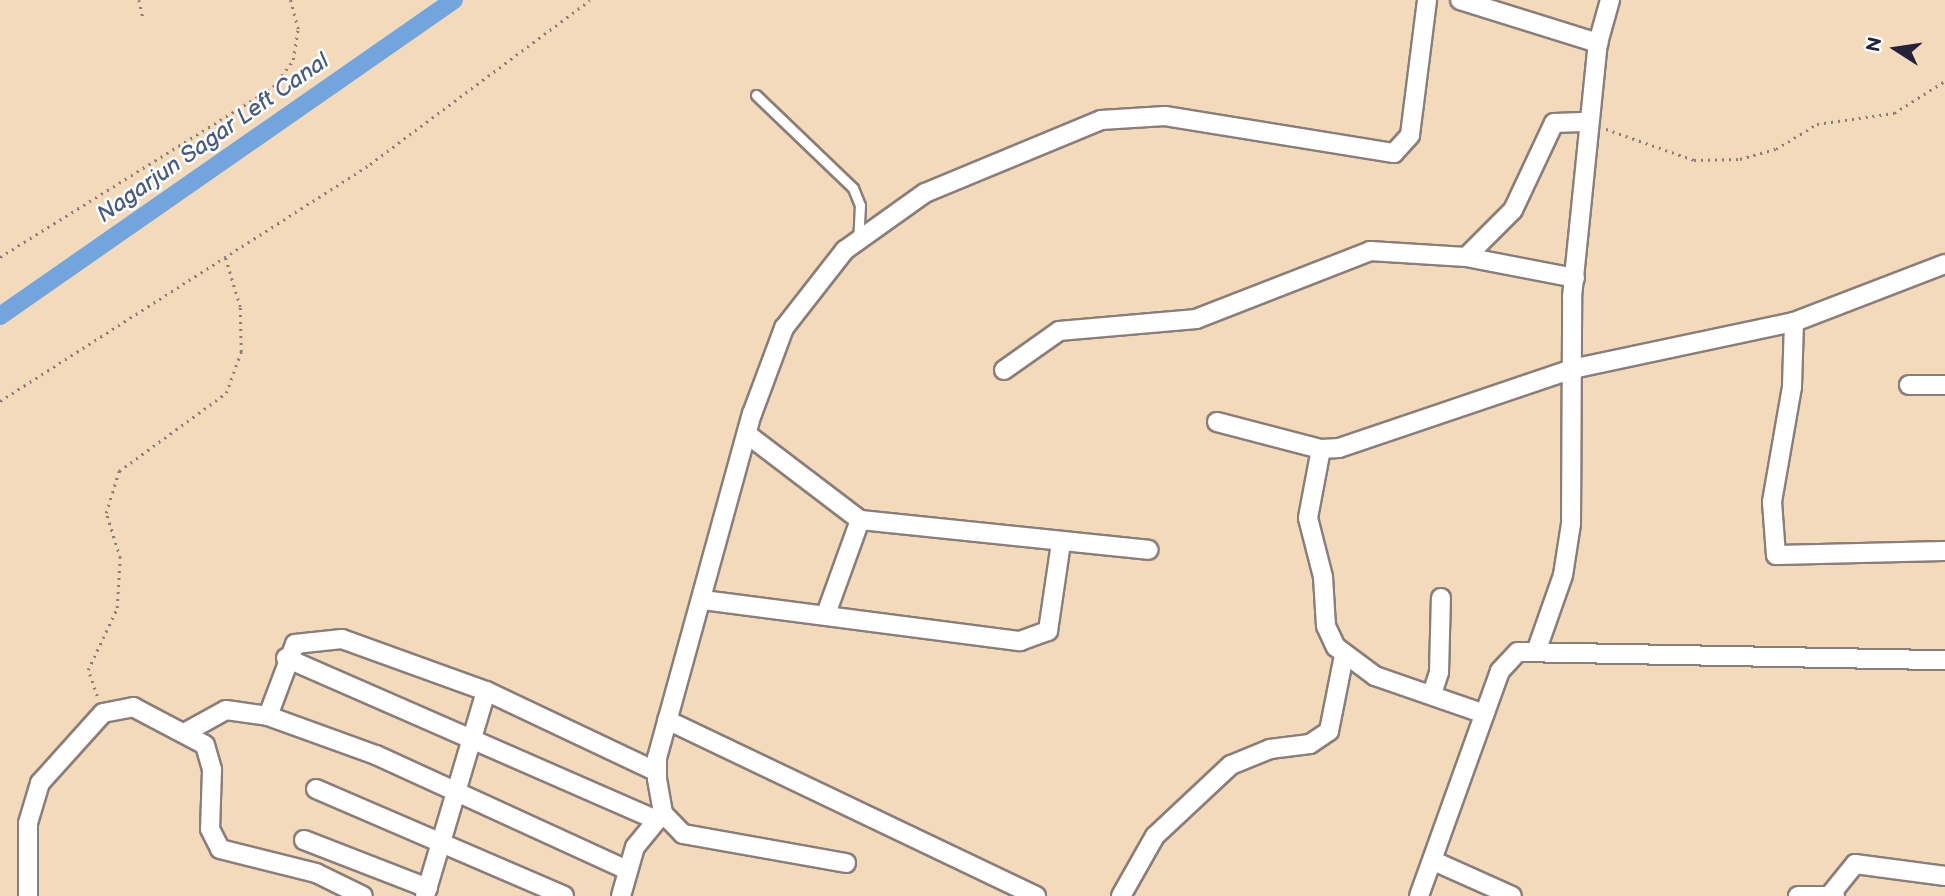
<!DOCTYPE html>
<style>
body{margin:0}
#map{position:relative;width:1945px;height:896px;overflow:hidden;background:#f2daba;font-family:"Balsamiq Sans",sans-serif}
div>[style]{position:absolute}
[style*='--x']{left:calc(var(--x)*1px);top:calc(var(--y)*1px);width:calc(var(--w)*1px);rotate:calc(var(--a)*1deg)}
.canal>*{height:18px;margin:-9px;padding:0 9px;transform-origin:9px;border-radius:9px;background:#72a4de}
.path>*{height:2.5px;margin-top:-1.25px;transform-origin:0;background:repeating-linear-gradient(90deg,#8a7e7a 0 2px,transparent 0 7px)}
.roads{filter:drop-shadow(2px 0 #8a7e7a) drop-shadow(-2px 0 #8a7e7a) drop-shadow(0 2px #8a7e7a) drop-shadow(0 -2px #8a7e7a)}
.lane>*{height:9px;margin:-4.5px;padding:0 4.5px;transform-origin:4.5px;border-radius:4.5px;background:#fff}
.street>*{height:18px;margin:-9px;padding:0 9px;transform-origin:9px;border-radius:9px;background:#fff}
span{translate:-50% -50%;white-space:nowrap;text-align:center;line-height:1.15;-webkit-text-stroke:5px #fff;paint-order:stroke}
.water-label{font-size:23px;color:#465c84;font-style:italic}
.north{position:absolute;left:1861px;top:14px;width:70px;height:70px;-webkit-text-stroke:5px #fff;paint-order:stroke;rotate:282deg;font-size:19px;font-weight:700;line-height:28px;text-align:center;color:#22223b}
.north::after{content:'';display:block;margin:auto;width:24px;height:32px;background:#22223b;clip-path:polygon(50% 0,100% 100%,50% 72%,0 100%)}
</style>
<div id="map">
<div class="canal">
<div style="--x:0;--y:316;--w:553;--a:-34.84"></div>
</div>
<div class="path">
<div style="--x:139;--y:0;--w:18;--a:77"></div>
<div style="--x:1606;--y:129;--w:93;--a:19.4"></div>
<div style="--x:1694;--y:160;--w:46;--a:-1.2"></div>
<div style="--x:1740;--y:159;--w:37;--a:-16"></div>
<div style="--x:1776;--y:149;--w:48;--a:-31.4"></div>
<div style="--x:1817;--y:124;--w:78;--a:-8.1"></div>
<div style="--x:1894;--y:113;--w:60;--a:-32.1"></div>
<div style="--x:0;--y:257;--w:322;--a:-31.9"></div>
<div style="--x:273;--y:87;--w:34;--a:-53"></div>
<div style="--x:293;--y:60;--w:31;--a:-81"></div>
<div style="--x:298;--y:29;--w:30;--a:-105"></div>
<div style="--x:0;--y:401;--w:439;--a:-32.6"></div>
<div style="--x:370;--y:164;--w:274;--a:-36.7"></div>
<div style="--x:97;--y:696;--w:28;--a:-109"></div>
<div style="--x:88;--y:670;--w:68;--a:-64.9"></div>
<div style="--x:117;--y:608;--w:50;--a:-86.6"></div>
<div style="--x:120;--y:558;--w:47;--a:-107.3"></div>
<div style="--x:106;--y:513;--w:44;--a:-72.8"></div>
<div style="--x:119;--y:471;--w:132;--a:-36.1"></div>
<div style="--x:226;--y:393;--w:44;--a:-69.9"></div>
<div style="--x:241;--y:352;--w:45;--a:-91.3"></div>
<div style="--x:240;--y:307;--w:52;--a:-106.7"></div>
</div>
<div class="roads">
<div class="lane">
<div style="--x:756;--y:95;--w:134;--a:43.8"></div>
<div style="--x:853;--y:188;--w:18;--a:68"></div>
<div style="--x:860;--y:205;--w:35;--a:93"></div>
</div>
<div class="street">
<div style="--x:1460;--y:0;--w:145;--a:17.3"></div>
<div style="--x:1466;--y:257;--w:66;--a:-45"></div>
<div style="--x:1513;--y:210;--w:96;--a:-64.8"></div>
<div style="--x:1554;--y:123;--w:35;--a:-2"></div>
<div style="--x:1794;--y:322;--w:65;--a:91.8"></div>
<div style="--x:1792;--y:387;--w:117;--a:99.9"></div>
<div style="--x:1772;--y:502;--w:53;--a:85.7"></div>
<div style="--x:1776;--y:555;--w:169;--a:-1.4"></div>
<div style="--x:1004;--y:370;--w:67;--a:-35.3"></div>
<div style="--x:1059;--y:331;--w:138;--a:-5"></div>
<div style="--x:1196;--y:319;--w:187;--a:-21.3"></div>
<div style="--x:1370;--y:251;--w:96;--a:3.6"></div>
<div style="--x:1466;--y:257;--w:111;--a:10.9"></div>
<div style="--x:1909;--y:385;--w:36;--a:0"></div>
<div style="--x:1217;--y:422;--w:107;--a:14.6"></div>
<div style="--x:1321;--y:449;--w:18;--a:-3"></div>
<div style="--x:1339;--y:448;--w:246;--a:-18.7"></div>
<div style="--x:1572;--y:369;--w:227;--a:-12"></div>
<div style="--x:1794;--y:322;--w:162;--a:-21"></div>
<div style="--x:747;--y:434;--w:142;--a:37.3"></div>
<div style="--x:860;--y:520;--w:290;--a:5.9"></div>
<div style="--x:1321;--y:449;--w:70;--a:100.7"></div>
<div style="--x:1308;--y:518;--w:61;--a:75.7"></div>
<div style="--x:1323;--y:577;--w:49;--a:86.5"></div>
<div style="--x:1326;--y:626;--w:23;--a:65"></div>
<div style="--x:1336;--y:647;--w:49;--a:36.6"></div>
<div style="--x:1375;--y:676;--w:116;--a:19.1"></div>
<div style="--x:703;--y:600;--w:320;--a:7.4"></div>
<div style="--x:1020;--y:641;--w:30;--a:-20"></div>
<div style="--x:1048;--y:631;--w:89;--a:-81.6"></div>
<div style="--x:826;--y:614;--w:100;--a:-70.1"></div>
<div style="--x:1537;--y:649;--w:78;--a:-70.6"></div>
<div style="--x:1563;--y:575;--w:52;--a:-81.1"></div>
<div style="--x:1571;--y:524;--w:227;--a:-89.7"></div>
<div style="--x:1572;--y:297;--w:255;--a:-84.2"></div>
<div style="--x:1598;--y:43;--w:45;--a:-74.4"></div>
<div style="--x:286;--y:658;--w:405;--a:23.6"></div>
<div style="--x:1432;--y:694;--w:23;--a:-72"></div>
<div style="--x:1439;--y:672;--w:74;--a:-88.5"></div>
<div style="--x:268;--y:716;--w:77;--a:-69.4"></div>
<div style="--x:295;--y:644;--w:47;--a:-6.1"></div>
<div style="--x:342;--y:639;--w:153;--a:19.9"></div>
<div style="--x:486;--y:691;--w:189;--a:25.3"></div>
<div style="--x:667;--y:720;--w:409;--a:25.5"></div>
<div style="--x:188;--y:731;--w:43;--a:-28.9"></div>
<div style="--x:226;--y:710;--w:42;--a:8.1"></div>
<div style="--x:268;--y:716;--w:115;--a:19.9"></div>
<div style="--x:376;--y:755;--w:274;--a:24.6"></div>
<div style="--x:316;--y:789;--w:270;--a:23.3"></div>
<div style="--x:304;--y:840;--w:133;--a:21.2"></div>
<div style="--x:1436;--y:862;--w:83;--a:24.1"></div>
<div style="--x:846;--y:863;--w:166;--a:-169.9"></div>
<div style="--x:683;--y:834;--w:29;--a:-134"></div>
<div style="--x:663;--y:813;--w:35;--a:-100"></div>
<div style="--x:657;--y:779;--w:21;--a:-90"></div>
<div style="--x:657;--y:758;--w:357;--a:-74.6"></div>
<div style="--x:752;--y:414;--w:92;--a:-69.6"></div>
<div style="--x:784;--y:328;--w:99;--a:-52"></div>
<div style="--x:845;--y:250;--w:98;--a:-35.5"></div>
<div style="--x:925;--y:193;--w:191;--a:-22.5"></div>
<div style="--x:1101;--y:120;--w:64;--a:-3.6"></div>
<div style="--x:1165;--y:116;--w:232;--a:9.2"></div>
<div style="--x:1394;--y:153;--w:24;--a:-48"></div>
<div style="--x:1410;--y:135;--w:136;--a:-82.8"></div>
<div style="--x:1830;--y:895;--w:40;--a:-51"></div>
<div style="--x:1855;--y:864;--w:91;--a:7.6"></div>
<div style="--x:28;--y:896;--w:73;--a:-90"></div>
<div style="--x:28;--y:823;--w:42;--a:-73.3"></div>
<div style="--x:40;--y:783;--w:94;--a:-48"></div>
<div style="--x:103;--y:713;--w:31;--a:-11"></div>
<div style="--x:133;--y:707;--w:81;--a:27.8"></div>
<div style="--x:205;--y:745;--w:26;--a:74"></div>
<div style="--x:212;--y:770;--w:59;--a:91.9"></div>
<div style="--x:210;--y:829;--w:22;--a:63"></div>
<div style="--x:220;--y:849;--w:99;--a:14"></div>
<div style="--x:316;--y:873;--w:52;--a:26.1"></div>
<div style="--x:425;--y:896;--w:214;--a:-73.4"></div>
<div style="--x:621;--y:896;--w:51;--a:-74.1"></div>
<div style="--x:635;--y:847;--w:44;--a:-50.5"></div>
<div style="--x:1121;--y:896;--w:69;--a:-60.5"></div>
<div style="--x:1155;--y:836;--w:104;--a:-43.1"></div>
<div style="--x:1231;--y:765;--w:42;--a:-22.3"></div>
<div style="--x:1270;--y:749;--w:40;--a:-7.1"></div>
<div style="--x:1310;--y:744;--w:23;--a:-34"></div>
<div style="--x:1329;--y:731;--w:77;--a:-78.8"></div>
<div style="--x:1419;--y:896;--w:239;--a:-70.2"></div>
<div style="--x:1500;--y:671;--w:26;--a:-47"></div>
<div style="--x:1518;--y:652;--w:427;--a:1.1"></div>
<div style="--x:1798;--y:896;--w:37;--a:0"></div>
</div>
</div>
<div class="water-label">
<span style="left:213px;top:138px;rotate:-35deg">Nagarjun Sagar Left Canal</span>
</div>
<div class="north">N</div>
</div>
